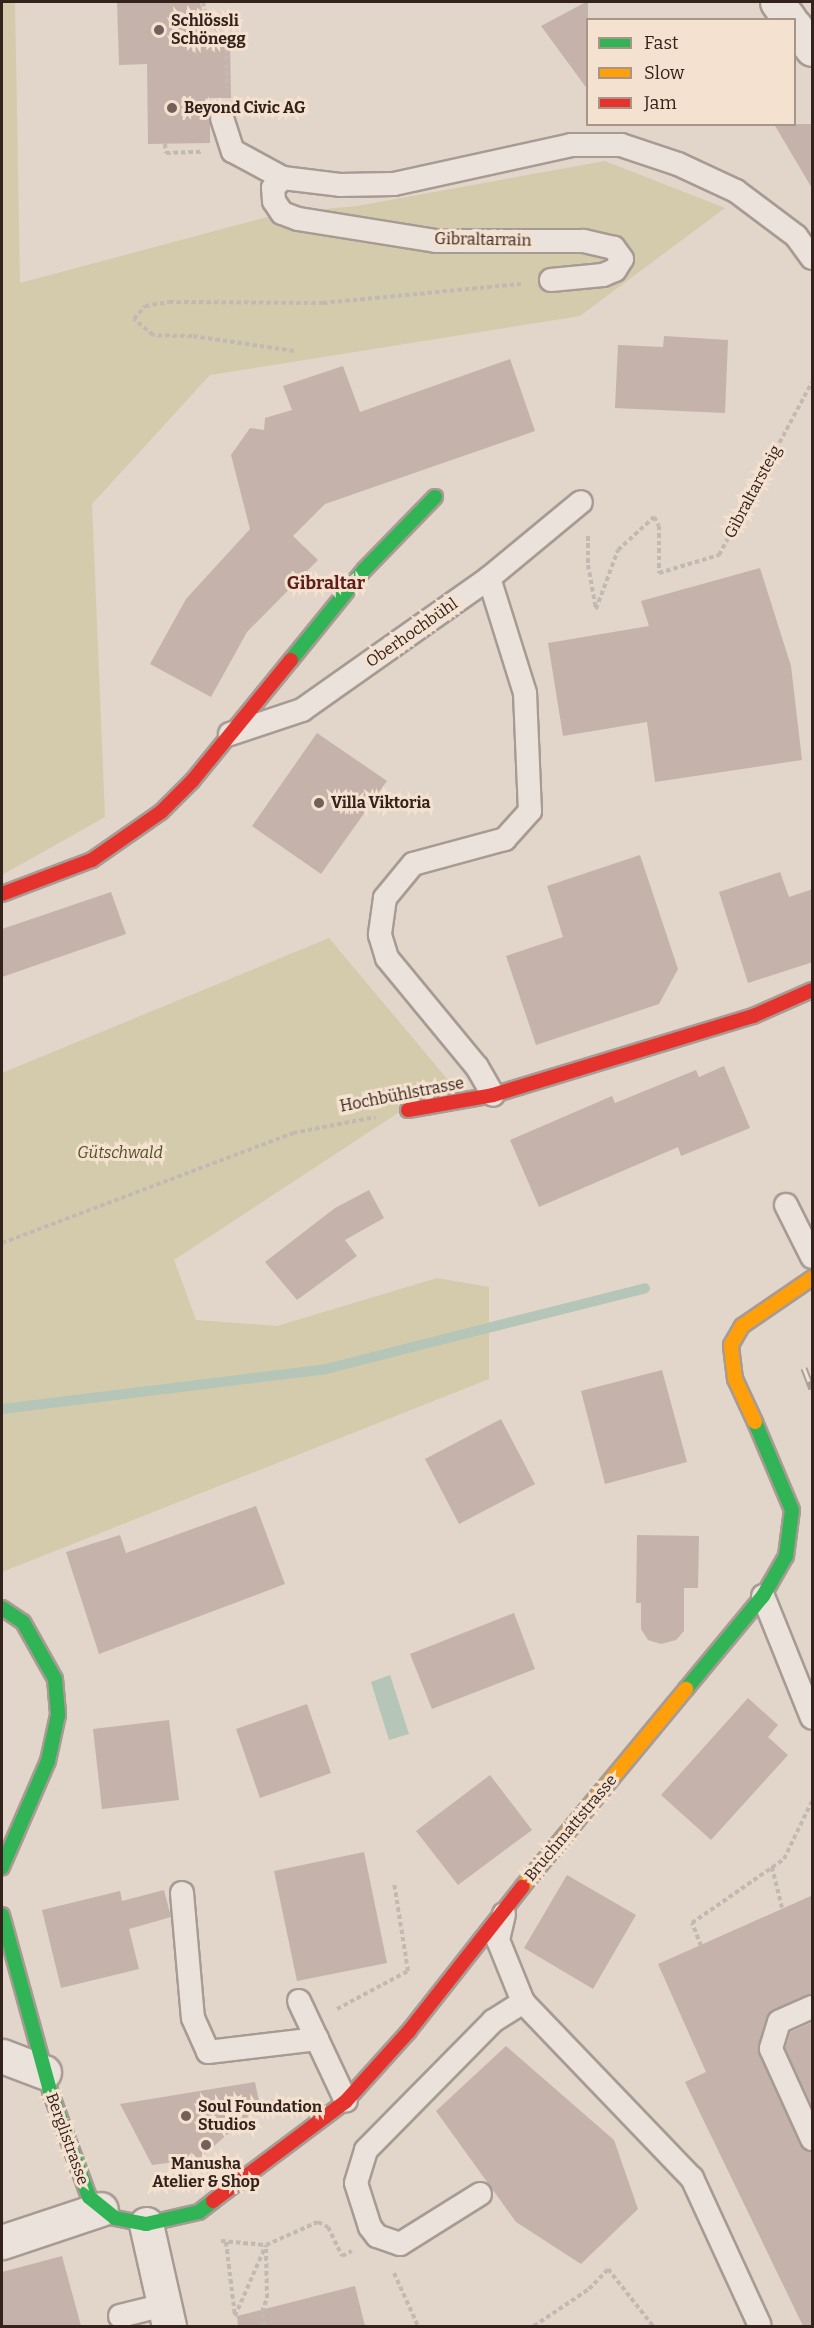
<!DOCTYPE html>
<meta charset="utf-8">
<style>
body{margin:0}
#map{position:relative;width:814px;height:2328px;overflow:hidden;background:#e2d5ca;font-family:Bitter,serif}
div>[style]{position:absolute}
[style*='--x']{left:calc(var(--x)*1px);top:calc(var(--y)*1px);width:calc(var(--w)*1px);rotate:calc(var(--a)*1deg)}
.green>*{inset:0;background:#d4cbac}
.water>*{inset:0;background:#b5c5b8}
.stream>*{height:10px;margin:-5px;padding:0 5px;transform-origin:5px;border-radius:5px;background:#b5c5b8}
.building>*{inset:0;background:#c5b3ab}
.path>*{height:4px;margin-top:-2px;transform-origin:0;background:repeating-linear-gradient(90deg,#c2b9b2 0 4.5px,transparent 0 7.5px)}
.roads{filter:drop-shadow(2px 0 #a79b93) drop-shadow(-2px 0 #a79b93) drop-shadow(0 2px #a79b93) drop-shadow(0 -2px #a79b93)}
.lane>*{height:22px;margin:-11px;padding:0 11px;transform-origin:11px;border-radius:11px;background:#eae2db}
.street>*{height:33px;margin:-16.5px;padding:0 16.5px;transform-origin:16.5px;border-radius:16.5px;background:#eae2db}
.fast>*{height:14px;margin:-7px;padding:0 7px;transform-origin:7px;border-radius:7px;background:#30b455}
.slow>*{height:14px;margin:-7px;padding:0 7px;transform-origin:7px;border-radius:7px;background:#ff9f0a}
.jam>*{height:14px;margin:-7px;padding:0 7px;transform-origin:7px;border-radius:7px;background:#e5322d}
.rail>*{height:7px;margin-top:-3.5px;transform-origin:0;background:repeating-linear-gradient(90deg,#f4e1cf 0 14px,#a9a19b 0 28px);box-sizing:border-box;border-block:2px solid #a9a19b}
.dots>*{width:16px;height:16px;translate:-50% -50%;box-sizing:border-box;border:3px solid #f4e1cf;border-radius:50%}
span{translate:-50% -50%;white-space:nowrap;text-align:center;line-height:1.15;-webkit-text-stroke:6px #f4e1cf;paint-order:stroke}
.poi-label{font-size:16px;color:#34221c;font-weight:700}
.left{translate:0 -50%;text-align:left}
.street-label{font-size:16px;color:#34221c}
.park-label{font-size:16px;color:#4f5024;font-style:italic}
.neighbourhood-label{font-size:18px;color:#5f1d1e;font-weight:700}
.frame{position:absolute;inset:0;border:3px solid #34221c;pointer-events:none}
.legend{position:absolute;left:586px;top:18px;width:210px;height:108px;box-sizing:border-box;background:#f4e1cf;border:2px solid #a79587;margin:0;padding:8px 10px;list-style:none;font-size:18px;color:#34221c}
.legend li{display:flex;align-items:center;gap:12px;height:30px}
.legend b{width:30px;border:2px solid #a79587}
</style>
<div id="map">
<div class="green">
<div style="clip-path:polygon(2px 2px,15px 2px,20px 283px,282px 213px,357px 206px,605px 161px,725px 208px,580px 316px,210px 375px,92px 504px,105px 817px,2px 875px)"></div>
<div style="clip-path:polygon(329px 938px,448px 1080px,174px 1260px,196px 1320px,277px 1326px,437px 1278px,489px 1287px,489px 1379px,2px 1572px,2px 1073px)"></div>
</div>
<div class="water">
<div style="clip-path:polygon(390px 1675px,409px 1734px,389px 1740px,371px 1682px)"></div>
</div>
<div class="stream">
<div style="--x:2;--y:1409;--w:326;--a:-7"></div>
<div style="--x:326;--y:1369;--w:329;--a:-14.2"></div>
</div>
<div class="building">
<div style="clip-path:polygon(117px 2px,200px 2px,210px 43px,230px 42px,231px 98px,210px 98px,210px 143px,148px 144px,147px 64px,119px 65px)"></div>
<div style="clip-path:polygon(586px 2px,588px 2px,588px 90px,541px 26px)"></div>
<div style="clip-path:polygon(774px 124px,813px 124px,813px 190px)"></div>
<div style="clip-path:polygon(664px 336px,728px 340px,725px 413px,615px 408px,618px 345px,663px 347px)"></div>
<div style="clip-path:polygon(510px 359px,535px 431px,325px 504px,293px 536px,318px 560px,247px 632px,211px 697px,150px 664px,186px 599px,250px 529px,231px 455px,250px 428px,264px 430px,265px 418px,292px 410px,283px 386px,343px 366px,360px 412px)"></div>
<div style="clip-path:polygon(760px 568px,791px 666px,802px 760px,655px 782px,647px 722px,563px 736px,548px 643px,649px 626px,641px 601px)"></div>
<div style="clip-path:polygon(317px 733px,387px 781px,321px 874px,252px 826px)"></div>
<div style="clip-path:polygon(640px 855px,678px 969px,659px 1004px,536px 1045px,506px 956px,563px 937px,547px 886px)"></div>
<div style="clip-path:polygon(780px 872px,789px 897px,813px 889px,813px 962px,748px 983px,719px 892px)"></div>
<div style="clip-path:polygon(111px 892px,126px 934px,2px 977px,2px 929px)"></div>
<div style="clip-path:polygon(724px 1066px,750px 1128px,681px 1156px,678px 1147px,539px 1207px,510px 1140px,612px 1096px,615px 1103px,696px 1070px,699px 1077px)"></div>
<div style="clip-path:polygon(369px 1190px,384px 1218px,345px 1240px,357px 1256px,297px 1300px,265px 1262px,335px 1208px)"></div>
<div style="clip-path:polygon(662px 1370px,687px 1462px,605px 1484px,581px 1391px)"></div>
<div style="clip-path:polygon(501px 1419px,535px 1484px,459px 1524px,425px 1459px)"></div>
<div style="clip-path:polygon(256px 1506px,285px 1584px,99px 1654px,66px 1552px,120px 1535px,126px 1553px)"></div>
<div style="clip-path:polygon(637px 1535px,699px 1536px,698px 1588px,684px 1588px,684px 1631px,676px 1640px,661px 1644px,648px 1640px,641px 1629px,641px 1603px,636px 1603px)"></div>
<div style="clip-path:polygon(514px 1613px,535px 1669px,432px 1709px,410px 1654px)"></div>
<div style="clip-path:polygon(748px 1698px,778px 1725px,768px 1737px,788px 1755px,711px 1840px,661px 1795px)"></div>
<div style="clip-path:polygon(307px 1704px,331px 1773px,260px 1798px,236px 1729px)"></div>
<div style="clip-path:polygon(169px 1720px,179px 1800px,102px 1809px,93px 1729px)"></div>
<div style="clip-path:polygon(490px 1775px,532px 1830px,458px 1885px,416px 1831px)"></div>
<div style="clip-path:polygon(364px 1852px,387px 1963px,297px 1981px,274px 1871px)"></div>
<div style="clip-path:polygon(567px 1875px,636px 1915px,593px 1989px,524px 1948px)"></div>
<div style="clip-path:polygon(164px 1890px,171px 1917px,129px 1929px,139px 1969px,61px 1988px,42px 1910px,120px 1891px,122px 1901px)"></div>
<div style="clip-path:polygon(813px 1895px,813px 1994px,769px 2013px,758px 2046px,800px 2145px,813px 2152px,813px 2326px,803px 2326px,685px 2082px,706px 2072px,658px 1964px)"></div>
<div style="clip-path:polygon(813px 2022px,813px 2108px,785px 2048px,790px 2032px)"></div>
<div style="clip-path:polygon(506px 2046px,614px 2140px,638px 2209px,581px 2264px,516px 2222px,436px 2111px)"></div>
<div style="clip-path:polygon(255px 2082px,260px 2106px,199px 2159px,152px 2165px,120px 2104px)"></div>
<div style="clip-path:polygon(62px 2256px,81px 2326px,2px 2326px,2px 2272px)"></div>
<div style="clip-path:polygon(355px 2286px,365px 2326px,238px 2326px,237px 2316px)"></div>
</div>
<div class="path">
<div style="--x:203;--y:2;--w:14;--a:78"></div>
<div style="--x:206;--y:16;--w:32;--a:51"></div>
<div style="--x:226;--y:41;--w:47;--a:88.8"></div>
<div style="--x:165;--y:144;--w:9;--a:84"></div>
<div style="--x:166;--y:153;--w:35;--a:-2"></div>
<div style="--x:294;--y:351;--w:103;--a:-171.6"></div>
<div style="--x:192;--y:336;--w:39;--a:-179"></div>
<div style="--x:153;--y:335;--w:25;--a:-140"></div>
<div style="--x:134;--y:319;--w:17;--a:-50"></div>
<div style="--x:145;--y:306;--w:24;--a:-9"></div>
<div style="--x:169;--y:302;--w:154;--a:0.4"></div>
<div style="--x:323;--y:303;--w:199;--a:-5.5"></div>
<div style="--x:588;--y:536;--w:29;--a:90"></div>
<div style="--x:588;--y:565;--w:45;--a:79.7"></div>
<div style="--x:596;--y:609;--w:63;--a:-69.6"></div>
<div style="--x:618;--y:550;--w:49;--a:-42.5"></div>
<div style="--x:654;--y:517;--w:10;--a:61"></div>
<div style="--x:659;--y:526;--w:47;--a:90"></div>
<div style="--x:659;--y:573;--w:63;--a:-16.7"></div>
<div style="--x:719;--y:555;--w:196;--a:-61.7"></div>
<div style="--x:2;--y:1243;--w:311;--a:-20.7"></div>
<div style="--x:293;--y:1133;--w:84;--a:-11"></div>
<div style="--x:772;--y:1867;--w:42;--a:76.3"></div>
<div style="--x:701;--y:1946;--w:25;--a:-111"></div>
<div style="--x:692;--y:1923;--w:112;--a:-34.8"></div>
<div style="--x:784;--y:1859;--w:64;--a:-64.2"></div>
<div style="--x:337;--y:2009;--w:81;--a:-28.2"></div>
<div style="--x:408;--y:1971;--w:89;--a:-99"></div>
<div style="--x:221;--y:2241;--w:45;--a:5.1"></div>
<div style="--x:266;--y:2245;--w:57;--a:-23.9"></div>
<div style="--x:318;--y:2222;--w:11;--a:27"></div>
<div style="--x:328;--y:2227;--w:32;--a:64"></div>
<div style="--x:342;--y:2256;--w:11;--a:-27"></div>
<div style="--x:226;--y:2242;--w:75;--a:83.1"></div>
<div style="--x:235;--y:2316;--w:77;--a:-66.4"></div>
<div style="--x:394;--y:2273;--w:58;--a:65.6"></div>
<div style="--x:264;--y:2326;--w:14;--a:-98"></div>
<div style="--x:262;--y:2312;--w:15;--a:-70"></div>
<div style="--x:267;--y:2298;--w:49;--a:-91.2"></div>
<div style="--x:534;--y:2326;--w:66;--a:-33.9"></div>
<div style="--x:589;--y:2289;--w:28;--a:-46"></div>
<div style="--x:608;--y:2269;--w:73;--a:51.7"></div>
</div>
<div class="roads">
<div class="lane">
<div style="--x:222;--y:118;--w:35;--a:72"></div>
<div style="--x:233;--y:151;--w:57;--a:28.4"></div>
<div style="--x:551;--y:280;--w:52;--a:-5.5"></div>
<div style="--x:603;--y:275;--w:13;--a:-23"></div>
<div style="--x:615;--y:270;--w:13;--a:-58"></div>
<div style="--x:622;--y:259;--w:14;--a:-126"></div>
<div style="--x:614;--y:248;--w:32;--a:-167"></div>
<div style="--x:583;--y:241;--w:147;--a:180"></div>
<div style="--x:436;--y:241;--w:140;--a:-170.9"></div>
<div style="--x:298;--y:219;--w:17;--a:-159"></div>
<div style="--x:282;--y:213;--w:14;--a:-124"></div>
<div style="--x:274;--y:201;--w:13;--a:-94"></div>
<div style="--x:273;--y:188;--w:14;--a:-45"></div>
<div style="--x:283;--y:178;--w:57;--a:7"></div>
<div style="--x:340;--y:185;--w:54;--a:-1.1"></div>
<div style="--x:394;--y:184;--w:181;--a:-12.4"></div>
<div style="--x:571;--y:145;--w:50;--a:0"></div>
<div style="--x:621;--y:145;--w:60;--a:18.4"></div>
<div style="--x:678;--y:164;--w:64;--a:25"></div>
<div style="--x:736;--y:191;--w:75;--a:36.9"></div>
<div style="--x:796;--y:236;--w:27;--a:54"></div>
<div style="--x:489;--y:578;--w:121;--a:72.6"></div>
<div style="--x:525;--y:693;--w:118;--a:87.6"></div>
<div style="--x:530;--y:811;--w:38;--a:132"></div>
<div style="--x:505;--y:839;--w:95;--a:164.8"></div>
<div style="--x:413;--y:864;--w:44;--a:129.5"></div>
<div style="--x:385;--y:898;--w:37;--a:98"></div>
<div style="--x:380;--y:935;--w:24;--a:73"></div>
<div style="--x:387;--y:958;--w:141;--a:50.5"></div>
<div style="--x:477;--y:1067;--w:32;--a:60"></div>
<div style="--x:230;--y:734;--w:76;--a:-18.4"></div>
<div style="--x:302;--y:710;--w:229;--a:-35.2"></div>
<div style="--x:489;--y:578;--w:119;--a:-39.6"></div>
<div style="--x:786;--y:1205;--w:58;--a:63.4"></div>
<div style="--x:763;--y:1596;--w:131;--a:68.1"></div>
<div style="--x:182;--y:1893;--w:125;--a:85"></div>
<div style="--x:193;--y:2018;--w:37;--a:66"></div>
<div style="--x:208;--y:2052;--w:110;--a:-6.8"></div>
<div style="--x:504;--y:1914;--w:27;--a:103"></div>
<div style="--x:498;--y:1940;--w:67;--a:68"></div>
<div style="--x:523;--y:2002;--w:244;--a:46.2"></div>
<div style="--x:692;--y:2178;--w:161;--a:65.3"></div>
<div style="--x:299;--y:2001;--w:110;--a:64.8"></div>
<div style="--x:812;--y:2007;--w:36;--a:156"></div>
<div style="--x:779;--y:2022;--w:28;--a:107"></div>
<div style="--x:771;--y:2049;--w:99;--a:65.5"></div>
<div style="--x:480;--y:2194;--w:94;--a:148"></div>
<div style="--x:400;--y:2244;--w:24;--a:-161"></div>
<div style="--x:377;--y:2236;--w:11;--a:-128"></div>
<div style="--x:370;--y:2227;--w:46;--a:-107.7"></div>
<div style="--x:356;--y:2183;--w:34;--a:-73"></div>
<div style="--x:366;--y:2150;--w:181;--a:-45.4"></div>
<div style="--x:493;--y:2021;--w:36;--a:-32"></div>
<div style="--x:120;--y:2316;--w:45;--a:-14"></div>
</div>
<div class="street">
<div style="--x:777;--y:2;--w:22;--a:54"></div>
<div style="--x:794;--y:25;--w:30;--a:53"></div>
<div style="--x:2;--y:2056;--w:45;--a:20.9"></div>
<div style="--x:146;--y:2224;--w:105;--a:77.3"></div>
<div style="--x:2;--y:2242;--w:104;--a:-18.4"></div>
</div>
<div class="fast">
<div style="--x:291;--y:660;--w:116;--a:-51"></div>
<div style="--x:364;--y:570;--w:102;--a:-45.8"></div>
<div style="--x:2;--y:1608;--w:25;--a:34"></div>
<div style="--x:23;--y:1622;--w:65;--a:60.7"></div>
<div style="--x:55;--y:1679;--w:36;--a:85"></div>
<div style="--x:58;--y:1715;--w:47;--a:102.3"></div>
<div style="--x:48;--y:1761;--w:116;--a:113.5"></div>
<div style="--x:686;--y:1689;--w:121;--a:-50.4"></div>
<div style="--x:763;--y:1596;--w:46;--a:-60.1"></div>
<div style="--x:786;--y:1556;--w:46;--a:-82.6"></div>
<div style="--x:792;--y:1510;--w:95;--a:-112.8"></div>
<div style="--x:2;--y:1915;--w:182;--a:74.7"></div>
<div style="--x:50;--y:2091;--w:113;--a:69.8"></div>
<div style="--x:89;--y:2197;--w:33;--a:39"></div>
<div style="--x:115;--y:2218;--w:32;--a:11"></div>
<div style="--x:146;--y:2224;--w:54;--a:-12.8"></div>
<div style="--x:199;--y:2212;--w:18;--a:-38"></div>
</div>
<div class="slow">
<div style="--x:755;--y:1422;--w:47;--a:-114.9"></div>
<div style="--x:735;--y:1379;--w:34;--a:-97"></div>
<div style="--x:731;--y:1345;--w:22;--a:-60"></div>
<div style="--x:742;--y:1326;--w:85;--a:-34.4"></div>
<div style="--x:523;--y:1886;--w:256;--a:-50.4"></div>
</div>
<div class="jam">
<div style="--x:2;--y:894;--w:96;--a:-20.7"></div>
<div style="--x:92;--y:860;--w:84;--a:-34.8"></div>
<div style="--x:161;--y:812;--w:45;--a:-45"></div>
<div style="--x:193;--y:780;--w:155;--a:-50.8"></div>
<div style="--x:408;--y:1110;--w:86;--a:-10"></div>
<div style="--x:493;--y:1095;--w:272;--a:-16.9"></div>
<div style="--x:753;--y:1016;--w:64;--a:-23.8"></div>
<div style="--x:213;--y:2201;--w:166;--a:-36.9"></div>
<div style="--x:346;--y:2101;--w:94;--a:-48"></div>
<div style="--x:409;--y:2031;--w:184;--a:-51.8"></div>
</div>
</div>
<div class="rail">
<div style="--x:804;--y:1368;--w:22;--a:69"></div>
</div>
<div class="dots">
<div style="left:159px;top:30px;background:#716159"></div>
<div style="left:172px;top:108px;background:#716159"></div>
<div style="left:319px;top:803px;background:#716159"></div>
<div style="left:186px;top:2116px;background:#716159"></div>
<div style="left:206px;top:2145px;background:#716159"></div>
</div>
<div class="poi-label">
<span class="left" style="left:171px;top:30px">Schlössli<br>Schönegg</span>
<span class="left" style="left:184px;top:108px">Beyond Civic AG</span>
<span class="left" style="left:331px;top:803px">Villa Viktoria</span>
<span class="left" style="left:198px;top:2116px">Soul Foundation<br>Studios</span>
<span style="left:206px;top:2173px">Manusha<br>Atelier &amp; Shop</span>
</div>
<div class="street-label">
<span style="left:483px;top:240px;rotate:1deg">Gibraltarrain</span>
<span style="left:753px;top:492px;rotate:-62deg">Gibraltarsteig</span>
<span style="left:412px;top:633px;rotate:-35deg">Oberhochbühl</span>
<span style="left:402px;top:1095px;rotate:-11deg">Hochbühlstrasse</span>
<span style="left:571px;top:1828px;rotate:-50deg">Bruchmattstrasse</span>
<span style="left:67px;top:2139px;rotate:70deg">Berglistrasse</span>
</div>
<div class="park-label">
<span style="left:120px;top:1153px">Gütschwald</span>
</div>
<div class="neighbourhood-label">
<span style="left:326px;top:583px">Gibraltar</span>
</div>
<div class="frame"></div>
<ul class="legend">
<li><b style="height:8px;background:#30b455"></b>Fast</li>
<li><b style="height:8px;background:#ff9f0a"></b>Slow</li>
<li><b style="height:8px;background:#e5322d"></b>Jam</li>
</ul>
</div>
